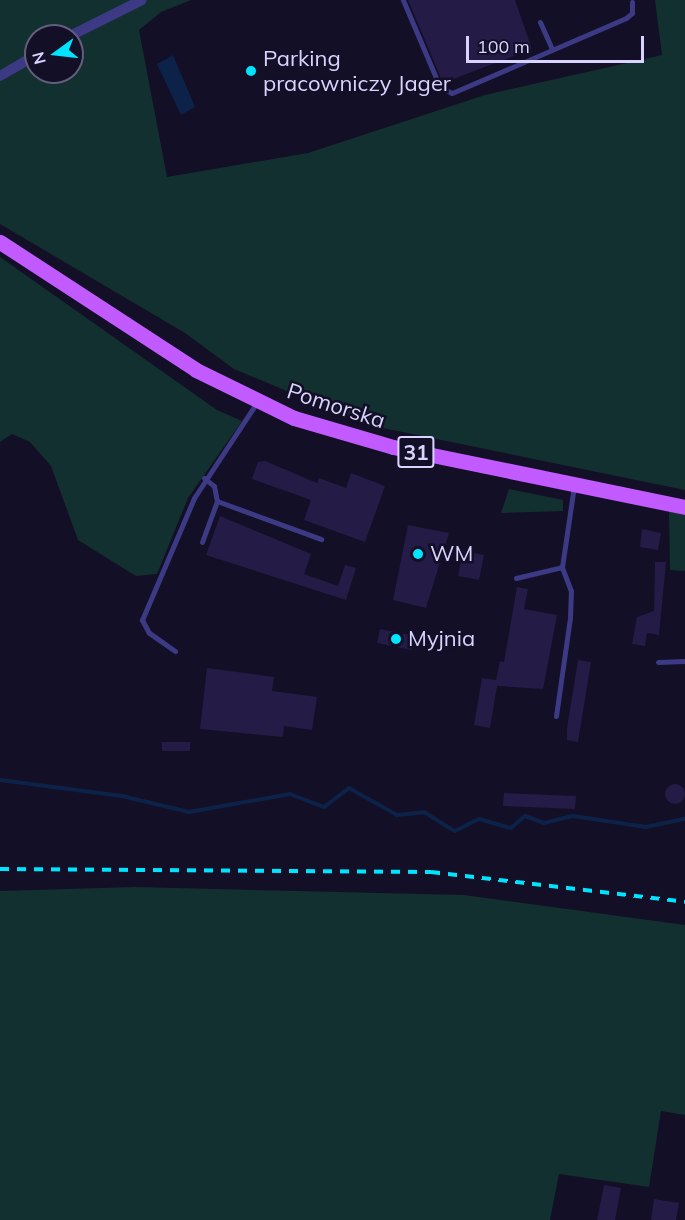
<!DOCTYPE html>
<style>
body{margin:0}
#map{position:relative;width:685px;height:1220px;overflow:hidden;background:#130f26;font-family:Mulish,sans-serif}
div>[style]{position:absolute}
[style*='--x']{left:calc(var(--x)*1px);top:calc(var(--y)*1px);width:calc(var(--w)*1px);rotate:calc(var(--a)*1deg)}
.green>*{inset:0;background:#12302f}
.water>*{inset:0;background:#0c2248}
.stream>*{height:4px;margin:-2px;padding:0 2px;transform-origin:2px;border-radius:2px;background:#0c2248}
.building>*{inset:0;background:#241b47}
.round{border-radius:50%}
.lane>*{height:5px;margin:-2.5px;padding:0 2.5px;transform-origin:2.5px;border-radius:2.5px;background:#3d3a85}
.street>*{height:10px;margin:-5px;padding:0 5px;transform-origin:5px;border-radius:5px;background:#3d3a85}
.primary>*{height:15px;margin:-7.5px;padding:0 7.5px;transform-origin:7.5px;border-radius:7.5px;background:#c25bff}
.rail>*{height:4px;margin-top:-2px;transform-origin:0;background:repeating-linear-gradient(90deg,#00e5ff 0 9px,transparent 0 17px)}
.dots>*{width:16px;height:16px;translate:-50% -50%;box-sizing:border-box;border:3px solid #130f26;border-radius:50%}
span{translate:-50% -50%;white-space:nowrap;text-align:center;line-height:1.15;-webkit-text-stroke:5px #130f26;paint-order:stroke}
.shield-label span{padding:2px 4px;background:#130f26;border:2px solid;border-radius:4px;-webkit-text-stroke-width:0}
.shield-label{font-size:21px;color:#d9d4ff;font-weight:700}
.poi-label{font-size:22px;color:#d9d4ff}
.left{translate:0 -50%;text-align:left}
.street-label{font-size:22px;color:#d9d4ff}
.north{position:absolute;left:24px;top:24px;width:60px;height:60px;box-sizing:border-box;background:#130f26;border:2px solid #625e7d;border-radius:50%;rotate:255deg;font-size:16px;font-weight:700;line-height:24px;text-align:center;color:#d9d4ff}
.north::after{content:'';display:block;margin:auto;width:21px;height:27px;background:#00e5ff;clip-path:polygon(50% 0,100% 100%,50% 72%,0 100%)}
.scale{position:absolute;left:466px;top:36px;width:178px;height:27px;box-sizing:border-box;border:3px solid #d9d4ff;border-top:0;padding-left:8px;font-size:18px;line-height:21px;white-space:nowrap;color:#d9d4ff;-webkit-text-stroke:4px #130f26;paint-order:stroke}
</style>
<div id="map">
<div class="green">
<div style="clip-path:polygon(evenodd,0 0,191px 0,161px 12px,139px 30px,167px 177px,308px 153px,485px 95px,662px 55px,655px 0,685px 0,685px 490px,368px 425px,234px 369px,185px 333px,0 224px,0 0,36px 36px,72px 36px,72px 72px,36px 72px,36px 36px)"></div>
<div style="clip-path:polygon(0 257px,217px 410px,242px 421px,188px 498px,157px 574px,136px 576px,78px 540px,51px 466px,30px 442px,12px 434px,0 442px)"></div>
<div style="clip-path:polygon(509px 489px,563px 500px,563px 511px,501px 513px)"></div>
<div style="clip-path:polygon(669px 511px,685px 515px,685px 571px,670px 570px)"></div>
<div style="clip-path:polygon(135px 887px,464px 895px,685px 925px,685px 1115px,661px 1111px,649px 1187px,559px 1174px,550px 1220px,0 1220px,0 891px)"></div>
</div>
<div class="water">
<div style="clip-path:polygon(173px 55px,195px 107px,181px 115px,157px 64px)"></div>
</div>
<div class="stream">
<div style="--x:0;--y:780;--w:123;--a:7.5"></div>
<div style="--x:122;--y:796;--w:69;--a:13.4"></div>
<div style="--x:189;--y:812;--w:103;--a:-10.1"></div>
<div style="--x:290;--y:794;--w:36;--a:21"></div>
<div style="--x:324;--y:807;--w:31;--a:-37"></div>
<div style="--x:349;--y:788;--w:55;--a:29.4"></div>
<div style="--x:397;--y:815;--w:27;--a:-6"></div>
<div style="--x:424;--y:812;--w:36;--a:32"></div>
<div style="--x:455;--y:831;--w:27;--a:-27"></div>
<div style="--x:479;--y:819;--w:33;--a:16"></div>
<div style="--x:511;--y:828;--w:18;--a:-41"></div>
<div style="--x:525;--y:816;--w:20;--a:20"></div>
<div style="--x:544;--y:823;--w:30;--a:-14"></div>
<div style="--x:573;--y:816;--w:74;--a:8.6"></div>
<div style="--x:646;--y:827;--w:40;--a:-12"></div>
</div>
<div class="building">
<div style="clip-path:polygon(408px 0,515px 0,532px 49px,443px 83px)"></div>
<div style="clip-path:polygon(265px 461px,317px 483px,319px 478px,346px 488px,351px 473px,385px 486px,365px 542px,304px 520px,311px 500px,252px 479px,258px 462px)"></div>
<div style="clip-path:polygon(220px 516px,311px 554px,304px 574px,338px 586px,345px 565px,356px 568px,346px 600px,206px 555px)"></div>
<div style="clip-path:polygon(408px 525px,449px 533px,426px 608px,393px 600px)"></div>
<div style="clip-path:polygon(642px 529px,661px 533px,658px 550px,640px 547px)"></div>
<div style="clip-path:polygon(463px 551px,484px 555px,479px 580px,458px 576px)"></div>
<div style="clip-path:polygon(655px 562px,666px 562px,659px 635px,647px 633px,645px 646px,632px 644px,637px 617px,654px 611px)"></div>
<div style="clip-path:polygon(517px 587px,528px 589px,524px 609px,557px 615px,543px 689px,497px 686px,490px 728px,474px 725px,482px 678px,496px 680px,500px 661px,504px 662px)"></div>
<div style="clip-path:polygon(380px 629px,415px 636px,411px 650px,377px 643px)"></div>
<div style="clip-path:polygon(578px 660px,591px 662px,578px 742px,567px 740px,567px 728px)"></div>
<div style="clip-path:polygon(207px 668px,274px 677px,272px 691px,317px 697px,312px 730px,284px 726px,283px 737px,200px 729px)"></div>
<div style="clip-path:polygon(162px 742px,190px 742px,190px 751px,162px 751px)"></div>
<div class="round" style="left:665px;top:784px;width:20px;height:20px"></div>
<div style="clip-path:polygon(504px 793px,576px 796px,575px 809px,503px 806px)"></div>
<div style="clip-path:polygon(604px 1185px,621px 1188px,615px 1220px,597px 1220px)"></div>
<div style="clip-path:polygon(654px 1199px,679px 1203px,676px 1220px,651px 1220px)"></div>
</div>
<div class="lane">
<div style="--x:403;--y:0;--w:95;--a:67"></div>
<div style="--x:440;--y:87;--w:13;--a:27"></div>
<div style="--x:452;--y:93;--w:189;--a:-23.3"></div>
<div style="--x:626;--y:18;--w:8;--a:-40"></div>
<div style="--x:632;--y:13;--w:11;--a:-90"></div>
<div style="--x:540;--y:22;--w:30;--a:66"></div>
<div style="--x:204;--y:478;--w:13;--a:39"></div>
<div style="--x:214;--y:486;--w:15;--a:79"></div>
<div style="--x:217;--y:501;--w:111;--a:20.1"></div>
<div style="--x:202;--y:542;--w:44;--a:-69.9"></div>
<div style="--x:516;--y:578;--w:47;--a:-13.4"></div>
<div style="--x:175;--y:651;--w:32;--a:-145"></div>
<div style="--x:149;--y:633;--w:15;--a:-118"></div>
<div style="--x:142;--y:620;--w:133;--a:-66.9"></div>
<div style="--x:194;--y:498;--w:115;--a:-56.7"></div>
<div style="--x:658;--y:662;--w:27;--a:-2"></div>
<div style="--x:556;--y:716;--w:99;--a:-81.9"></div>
<div style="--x:570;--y:618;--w:27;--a:-88"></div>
<div style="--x:571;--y:591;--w:26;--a:-111"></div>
<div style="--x:562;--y:567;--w:82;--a:-81.6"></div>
</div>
<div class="street">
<div style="--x:70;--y:36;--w:80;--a:-26.6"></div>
<div style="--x:0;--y:76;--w:42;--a:-30.3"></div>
</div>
<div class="primary">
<div style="--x:0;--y:242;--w:234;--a:33.1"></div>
<div style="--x:196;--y:370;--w:109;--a:26.1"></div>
<div style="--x:294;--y:418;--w:103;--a:16.3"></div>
<div style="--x:393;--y:447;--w:298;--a:11.6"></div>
</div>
<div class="rail">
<div style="--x:0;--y:869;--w:431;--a:0.4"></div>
<div style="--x:431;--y:872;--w:256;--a:6.7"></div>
</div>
<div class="dots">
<div style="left:251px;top:71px;background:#00e5ff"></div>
<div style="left:418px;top:554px;background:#00e5ff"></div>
<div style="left:396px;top:639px;background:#00e5ff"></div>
</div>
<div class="shield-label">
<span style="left:416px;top:452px">31</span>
</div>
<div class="poi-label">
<span class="left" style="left:263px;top:71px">Parking<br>pracowniczy Jager</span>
<span class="left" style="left:430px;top:554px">WM</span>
<span class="left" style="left:408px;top:639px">Myjnia</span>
</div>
<div class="street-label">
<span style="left:336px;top:406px;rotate:18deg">Pomorska</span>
</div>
<div class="north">N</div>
<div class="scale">100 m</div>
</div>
